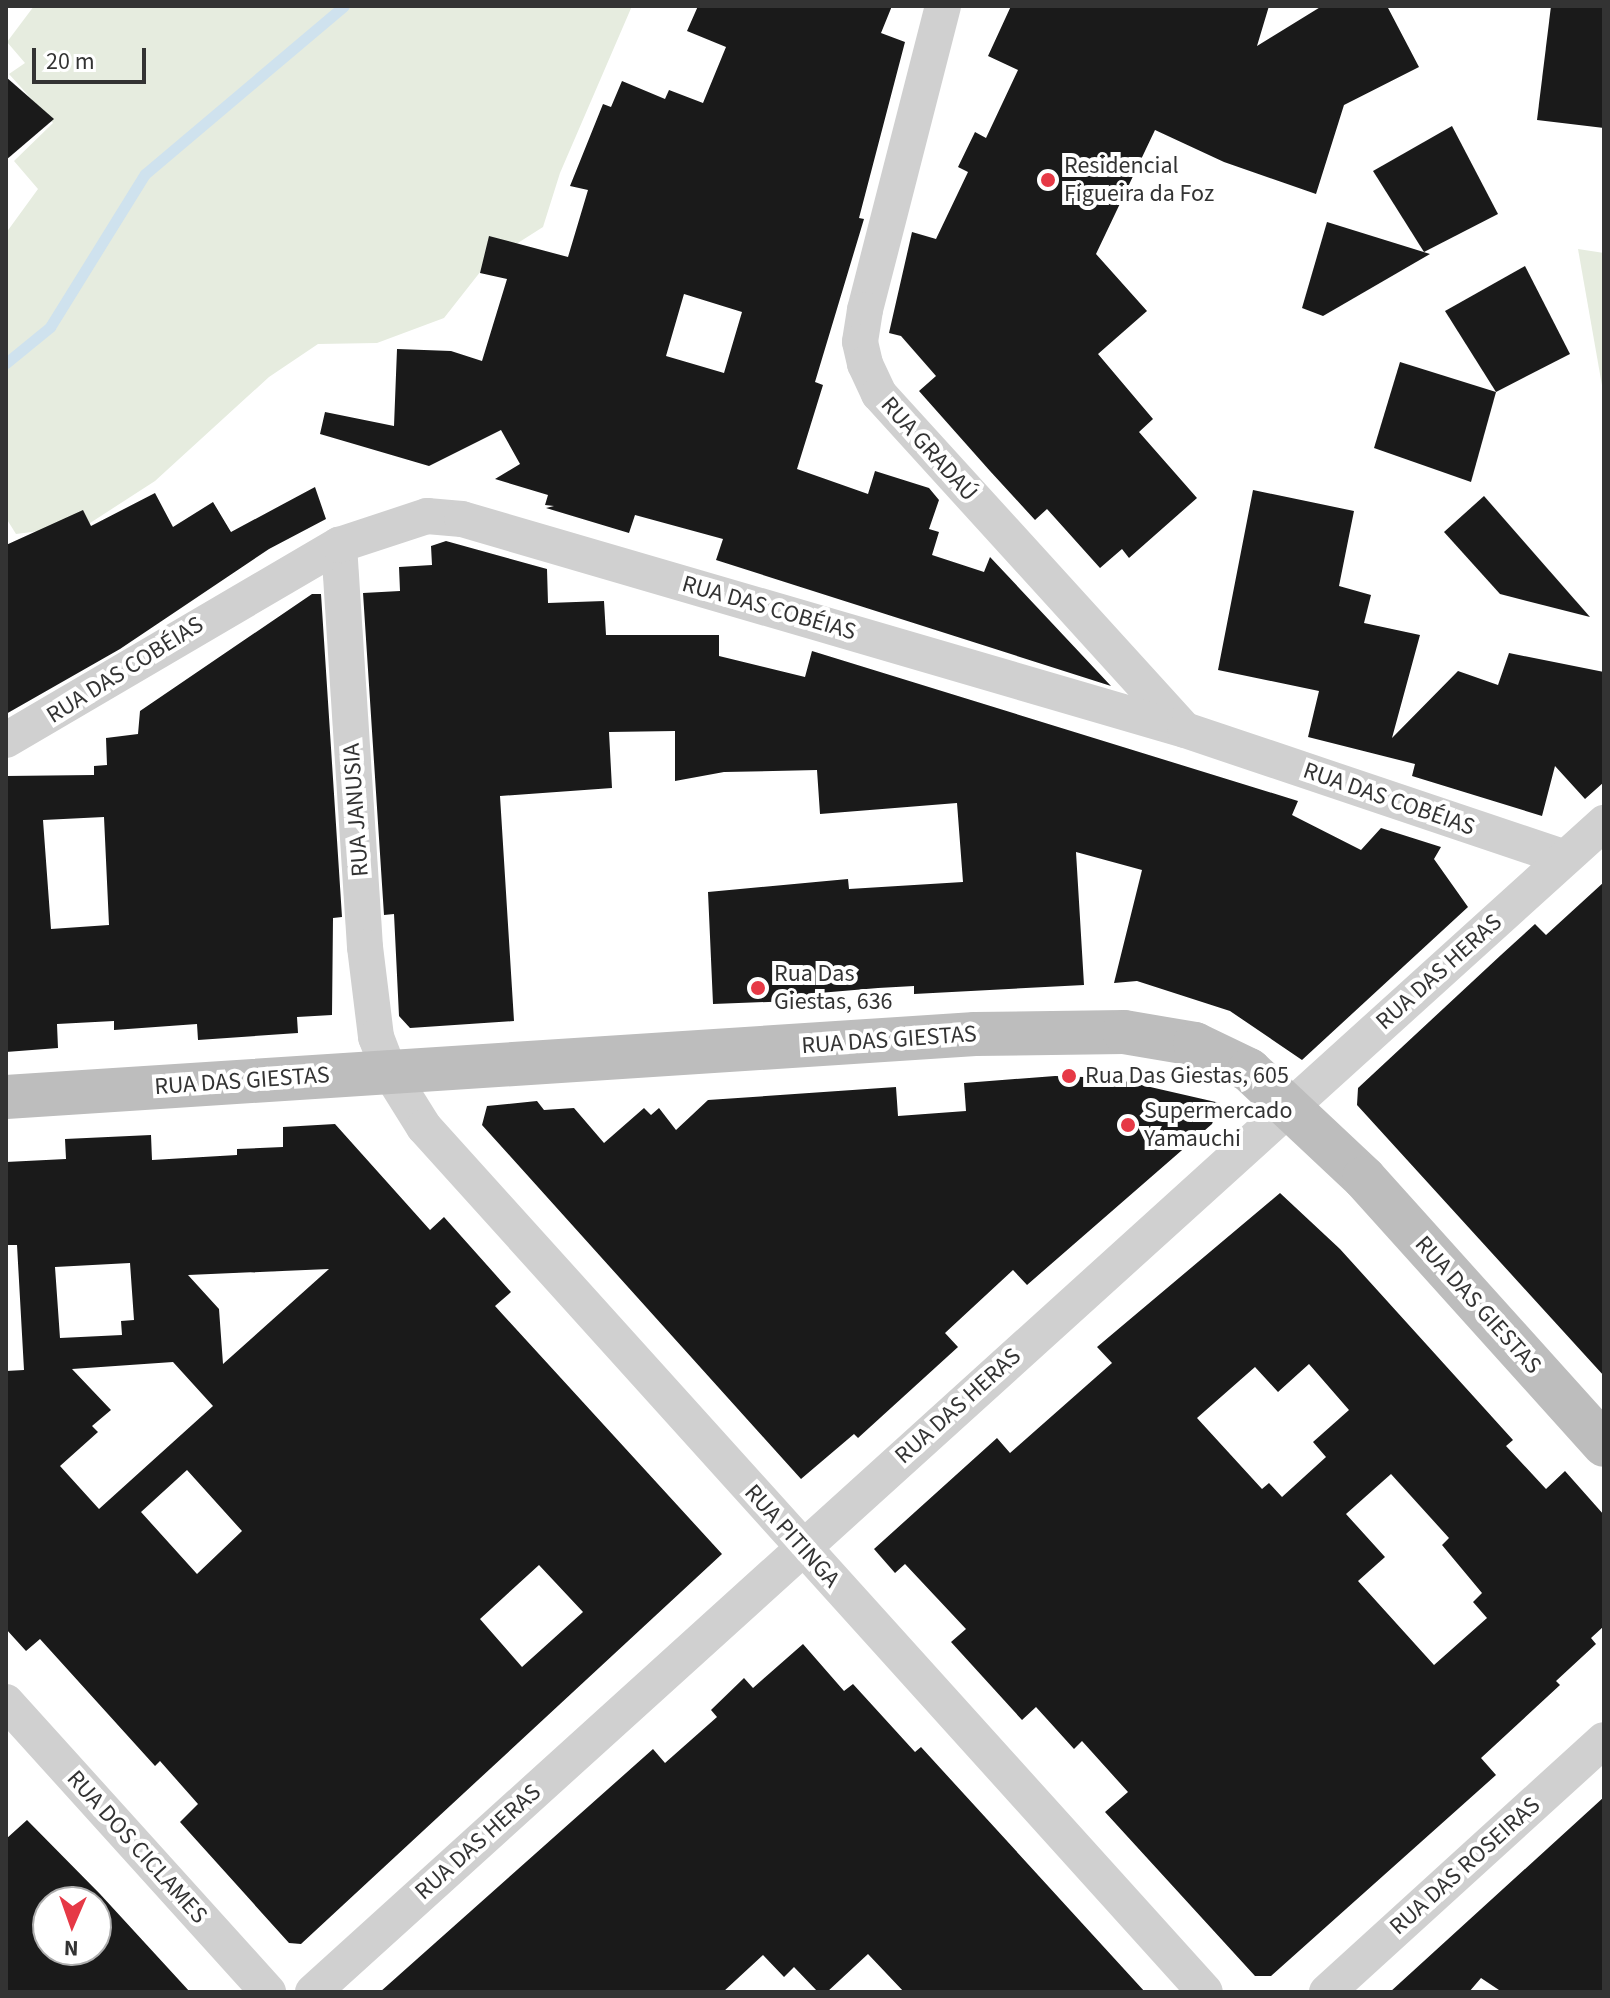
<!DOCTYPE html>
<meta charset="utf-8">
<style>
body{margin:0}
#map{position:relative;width:1610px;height:1998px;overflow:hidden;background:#fff;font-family:"Source Sans 3",sans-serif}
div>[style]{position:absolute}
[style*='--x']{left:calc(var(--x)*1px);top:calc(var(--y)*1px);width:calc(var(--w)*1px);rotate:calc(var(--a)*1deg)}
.green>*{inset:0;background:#e6ecdf}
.stream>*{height:11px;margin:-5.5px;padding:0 5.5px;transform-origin:5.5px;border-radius:5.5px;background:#cfe2ee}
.building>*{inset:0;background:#1a1a1a}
.minor>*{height:36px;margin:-18px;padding:0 18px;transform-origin:18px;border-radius:18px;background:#d0d0d0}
.secondary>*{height:44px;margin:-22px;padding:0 22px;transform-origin:22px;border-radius:22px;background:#bdbdbd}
.dots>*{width:22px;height:22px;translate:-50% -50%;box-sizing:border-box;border:4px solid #fff;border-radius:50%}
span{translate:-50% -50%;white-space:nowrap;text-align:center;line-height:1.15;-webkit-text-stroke:8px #fff;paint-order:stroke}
.poi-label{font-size:24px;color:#333}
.left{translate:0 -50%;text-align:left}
.street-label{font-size:24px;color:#333}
.frame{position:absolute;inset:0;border:8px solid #333;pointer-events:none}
.north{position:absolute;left:32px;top:1886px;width:80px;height:80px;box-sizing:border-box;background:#fff;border:2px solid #adadad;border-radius:50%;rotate:182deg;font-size:22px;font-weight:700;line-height:32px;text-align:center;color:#333}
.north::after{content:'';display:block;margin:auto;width:28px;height:36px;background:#e63946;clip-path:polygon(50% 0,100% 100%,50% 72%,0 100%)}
.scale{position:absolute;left:32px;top:48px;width:114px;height:36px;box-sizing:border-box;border:4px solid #333;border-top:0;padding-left:10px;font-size:24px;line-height:28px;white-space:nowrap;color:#333;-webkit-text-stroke:6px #fff;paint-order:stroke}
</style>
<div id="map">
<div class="green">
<div style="clip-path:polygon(34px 6px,632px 6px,560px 173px,543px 227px,488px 262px,444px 318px,377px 343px,318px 344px,269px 377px,155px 481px,87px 525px,16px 534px,6px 518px,6px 233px,38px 189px,14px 161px,53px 123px,9px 74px,25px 63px,7px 42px)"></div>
<div style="clip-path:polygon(1578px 249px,1604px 253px,1604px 390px,1603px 391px)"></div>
</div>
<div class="stream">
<div style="--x:6;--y:363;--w:57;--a:-39.3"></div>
<div style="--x:50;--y:327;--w:180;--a:-58.2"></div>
<div style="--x:145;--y:174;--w:260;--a:-40.2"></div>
</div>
<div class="building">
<div style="clip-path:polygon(evenodd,698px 6px,892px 6px,881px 33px,905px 42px,859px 218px,864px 219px,815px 382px,823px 385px,797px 469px,868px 494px,875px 471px,929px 488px,939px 500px,929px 529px,939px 532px,932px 555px,984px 572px,990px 557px,1111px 686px,716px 560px,723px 539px,635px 515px,629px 533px,546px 508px,554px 506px,545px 505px,548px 495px,495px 479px,520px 464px,501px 430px,429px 466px,320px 434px,325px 412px,394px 426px,397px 349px,451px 351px,482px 361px,507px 279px,480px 273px,489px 236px,568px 257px,588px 190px,570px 186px,603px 104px,611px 107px,622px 81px,665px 99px,669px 90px,703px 103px,726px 47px,687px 31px,698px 6px,684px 294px,742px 312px,724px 373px,666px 356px,684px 294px)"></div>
<div style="clip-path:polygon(1011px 6px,1269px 6px,1257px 46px,1322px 6px,1387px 6px,1419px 67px,1344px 105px,1316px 194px,1224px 162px,1155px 130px,1096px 254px,1147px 311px,1098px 354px,1153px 419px,1139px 432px,1197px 498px,1129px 558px,1122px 549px,1100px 568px,1047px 509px,1035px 520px,990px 471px,919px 391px,936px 376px,901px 336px,889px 333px,912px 232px,936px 239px,968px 172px,958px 167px,975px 132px,986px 138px,1018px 70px,988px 56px)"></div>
<div style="clip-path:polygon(1551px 6px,1604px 6px,1604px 128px,1537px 120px)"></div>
<div style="clip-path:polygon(6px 77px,54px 119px,6px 160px)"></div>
<div style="clip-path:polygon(1452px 126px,1498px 214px,1424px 252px,1373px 171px)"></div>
<div style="clip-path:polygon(1327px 222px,1430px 254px,1323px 316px,1302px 308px)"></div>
<div style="clip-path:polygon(1525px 266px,1570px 354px,1496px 392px,1445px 311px)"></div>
<div style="clip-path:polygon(1400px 362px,1496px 392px,1471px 482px,1374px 448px)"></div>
<div style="clip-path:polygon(315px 487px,326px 519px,269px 549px,120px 649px,6px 714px,6px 545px,83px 510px,91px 526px,155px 493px,173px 527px,213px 502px,231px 532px)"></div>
<div style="clip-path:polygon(1253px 490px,1354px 511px,1339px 586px,1371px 595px,1364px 623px,1420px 635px,1392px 738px,1458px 671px,1498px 685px,1509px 653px,1604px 672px,1604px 782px,1585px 799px,1555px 766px,1542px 816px,1412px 776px,1415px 764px,1308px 737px,1319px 691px,1218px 670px)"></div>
<div style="clip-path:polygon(1484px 496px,1590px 617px,1500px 594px,1444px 532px)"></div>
<div style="clip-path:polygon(446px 541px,547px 569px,548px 603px,604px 601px,606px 635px,719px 635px,719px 656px,805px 677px,812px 651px,1298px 801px,1292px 815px,1361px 850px,1381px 828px,1441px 847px,1434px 859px,1468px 907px,1302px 1060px,1230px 1011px,1137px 981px,1114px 983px,1142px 870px,1076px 852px,1084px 985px,914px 994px,914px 986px,878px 988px,819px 993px,819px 1000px,713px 1004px,708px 892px,848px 879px,849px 889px,963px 882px,957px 803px,820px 814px,817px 770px,724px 772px,675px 781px,675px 731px,609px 732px,612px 788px,500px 796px,514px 1021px,410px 1028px,399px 1016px,394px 914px,384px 915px,363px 593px,400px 591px,399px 567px,432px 565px,431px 546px)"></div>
<div style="clip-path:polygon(evenodd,312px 594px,321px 594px,342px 917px,333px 918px,332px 1015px,297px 1017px,298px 1033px,198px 1040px,197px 1024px,114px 1030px,114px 1021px,57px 1024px,58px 1048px,6px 1052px,6px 776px,94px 775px,94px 766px,107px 765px,106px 738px,138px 734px,140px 711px,312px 594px,104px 817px,109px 925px,51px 929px,43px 820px,104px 817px)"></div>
<div style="clip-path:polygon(1604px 882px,1604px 1376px,1357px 1105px,1358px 1088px,1501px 955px,1535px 924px,1546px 935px)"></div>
<div style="clip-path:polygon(1055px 1076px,1111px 1078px,1220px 1103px,1212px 1124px,1027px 1285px,1013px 1270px,945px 1333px,958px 1347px,858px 1438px,854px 1434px,801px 1479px,482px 1125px,487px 1106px,537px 1101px,544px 1110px,574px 1108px,604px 1143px,644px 1108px,651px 1115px,659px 1108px,676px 1130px,708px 1100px,896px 1087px,898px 1116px,966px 1111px,964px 1083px)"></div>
<div style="clip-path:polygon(evenodd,335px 1124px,430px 1230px,444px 1217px,511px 1292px,495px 1306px,722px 1554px,301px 1944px,289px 1943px,180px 1822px,198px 1804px,160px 1761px,155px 1766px,40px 1639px,26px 1651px,6px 1629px,6px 1371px,24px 1370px,17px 1245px,6px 1245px,6px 1162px,66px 1159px,65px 1139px,151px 1135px,152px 1160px,237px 1155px,237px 1149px,283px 1147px,283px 1127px,335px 1124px,130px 1263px,134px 1320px,121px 1321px,122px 1335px,60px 1338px,55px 1267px,130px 1263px,335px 1124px,329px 1269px,223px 1364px,219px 1309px,188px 1275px,329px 1269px,335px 1124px,173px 1362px,213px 1406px,99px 1509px,60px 1466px,98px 1432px,92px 1426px,111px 1410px,72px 1369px,173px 1362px,335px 1124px,187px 1470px,242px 1531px,197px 1574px,141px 1512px,187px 1470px,335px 1124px,539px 1565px,583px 1612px,522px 1667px,480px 1619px,539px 1565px)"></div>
<div style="clip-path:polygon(evenodd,1280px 1193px,1340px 1249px,1513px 1440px,1506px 1446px,1546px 1489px,1565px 1471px,1604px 1515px,1604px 1626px,1591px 1638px,1596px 1644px,1556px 1681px,1560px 1685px,1481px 1758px,1496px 1775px,1271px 1976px,1255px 1976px,1105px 1812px,1128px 1792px,1082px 1741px,1074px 1749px,1036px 1707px,1022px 1720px,951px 1642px,966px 1629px,905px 1564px,895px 1573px,874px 1549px,997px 1438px,1010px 1453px,1112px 1363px,1097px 1347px,1280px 1193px,1309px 1364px,1349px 1410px,1313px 1442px,1326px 1457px,1282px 1497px,1269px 1483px,1262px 1489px,1197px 1418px,1255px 1367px,1278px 1392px,1309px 1364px,1280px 1193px,1391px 1474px,1449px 1538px,1442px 1545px,1482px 1593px,1473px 1602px,1487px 1618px,1434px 1665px,1358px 1581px,1385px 1557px,1346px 1514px,1391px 1474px)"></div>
<div style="clip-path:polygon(803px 1644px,844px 1691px,853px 1684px,915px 1752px,921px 1747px,1145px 1992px,904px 1992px,868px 1954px,827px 1992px,818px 1992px,794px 1967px,784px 1977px,763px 1955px,723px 1992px,380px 1992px,653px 1749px,665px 1763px,717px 1717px,711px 1710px,744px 1678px,753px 1688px)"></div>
<div style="clip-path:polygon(1604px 1797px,1604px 1992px,1502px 1992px,1481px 1978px,1469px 1992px,1390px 1992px)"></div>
<div style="clip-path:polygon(evenodd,27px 1820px,100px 1894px,190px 1992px,6px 1992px,6px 1839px,27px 1820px,48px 1902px,96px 1902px,96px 1950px,48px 1950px,48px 1902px)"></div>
</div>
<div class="minor">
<div style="--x:943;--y:6;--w:314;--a:104.4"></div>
<div style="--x:865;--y:310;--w:32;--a:99"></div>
<div style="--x:860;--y:342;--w:23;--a:77"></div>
<div style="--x:865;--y:364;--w:33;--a:65"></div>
<div style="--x:879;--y:394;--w:453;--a:47.7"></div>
<div style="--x:339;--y:545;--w:403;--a:86.3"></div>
<div style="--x:365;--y:947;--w:91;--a:83"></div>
<div style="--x:376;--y:1037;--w:36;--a:69"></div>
<div style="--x:389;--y:1071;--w:66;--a:58"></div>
<div style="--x:424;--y:1127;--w:1165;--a:47.92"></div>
<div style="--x:6;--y:740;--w:386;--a:-30.4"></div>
<div style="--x:339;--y:545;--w:93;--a:-18.2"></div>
<div style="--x:427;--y:516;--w:35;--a:5"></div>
<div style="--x:462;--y:519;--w:753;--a:16.27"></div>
<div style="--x:1185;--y:730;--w:401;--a:18.6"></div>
<div style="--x:6;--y:1702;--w:391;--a:47.9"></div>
<div style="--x:313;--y:1992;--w:1742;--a:-42.16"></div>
<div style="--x:1327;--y:1992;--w:374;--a:-42.3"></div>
</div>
<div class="secondary">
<div style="--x:6;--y:1097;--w:971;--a:-3.72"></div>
<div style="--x:975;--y:1034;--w:149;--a:-0.8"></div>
<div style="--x:1124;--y:1032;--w:72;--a:9.6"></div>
<div style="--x:1195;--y:1044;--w:60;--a:25.7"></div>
<div style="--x:1249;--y:1070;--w:158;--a:43.2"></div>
<div style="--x:1364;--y:1178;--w:359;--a:48"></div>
</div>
<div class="dots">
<div style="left:1048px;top:180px;background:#e63946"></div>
<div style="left:758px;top:988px;background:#e63946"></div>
<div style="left:1069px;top:1076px;background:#e63946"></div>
<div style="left:1128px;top:1125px;background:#e63946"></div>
</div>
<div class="poi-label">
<span class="left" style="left:1064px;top:180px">Residencial<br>Figueira da Foz</span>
<span class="left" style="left:774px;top:988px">Rua Das<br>Giestas, 636</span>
<span class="left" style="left:1085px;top:1076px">Rua Das Giestas, 605</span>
<span class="left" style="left:1144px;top:1125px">Supermercado<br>Yamauchi</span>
</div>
<div class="street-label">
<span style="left:929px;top:449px;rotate:48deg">RUA GRADAÚ</span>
<span style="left:769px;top:608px;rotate:16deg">RUA DAS COBÉIAS</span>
<span style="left:125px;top:670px;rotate:-32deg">RUA DAS COBÉIAS</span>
<span style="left:1389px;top:799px;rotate:19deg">RUA DAS COBÉIAS</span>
<span style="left:356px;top:810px;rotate:-94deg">RUA JANUSIA</span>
<span style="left:1439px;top:972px;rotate:-42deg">RUA DAS HERAS</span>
<span style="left:889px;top:1040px;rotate:-4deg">RUA DAS GIESTAS</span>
<span style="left:242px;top:1081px;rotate:-4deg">RUA DAS GIESTAS</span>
<span style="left:1478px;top:1305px;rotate:48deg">RUA DAS GIESTAS</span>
<span style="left:958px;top:1406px;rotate:-42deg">RUA DAS HERAS</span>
<span style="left:792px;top:1536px;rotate:48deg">RUA PITINGA</span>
<span style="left:478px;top:1842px;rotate:-42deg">RUA DAS HERAS</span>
<span style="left:137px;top:1847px;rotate:48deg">RUA DOS CICLAMES</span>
<span style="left:1465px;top:1866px;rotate:-42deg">RUA DAS ROSEIRAS</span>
</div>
<div class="frame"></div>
<div class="north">N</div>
<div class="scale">20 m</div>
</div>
